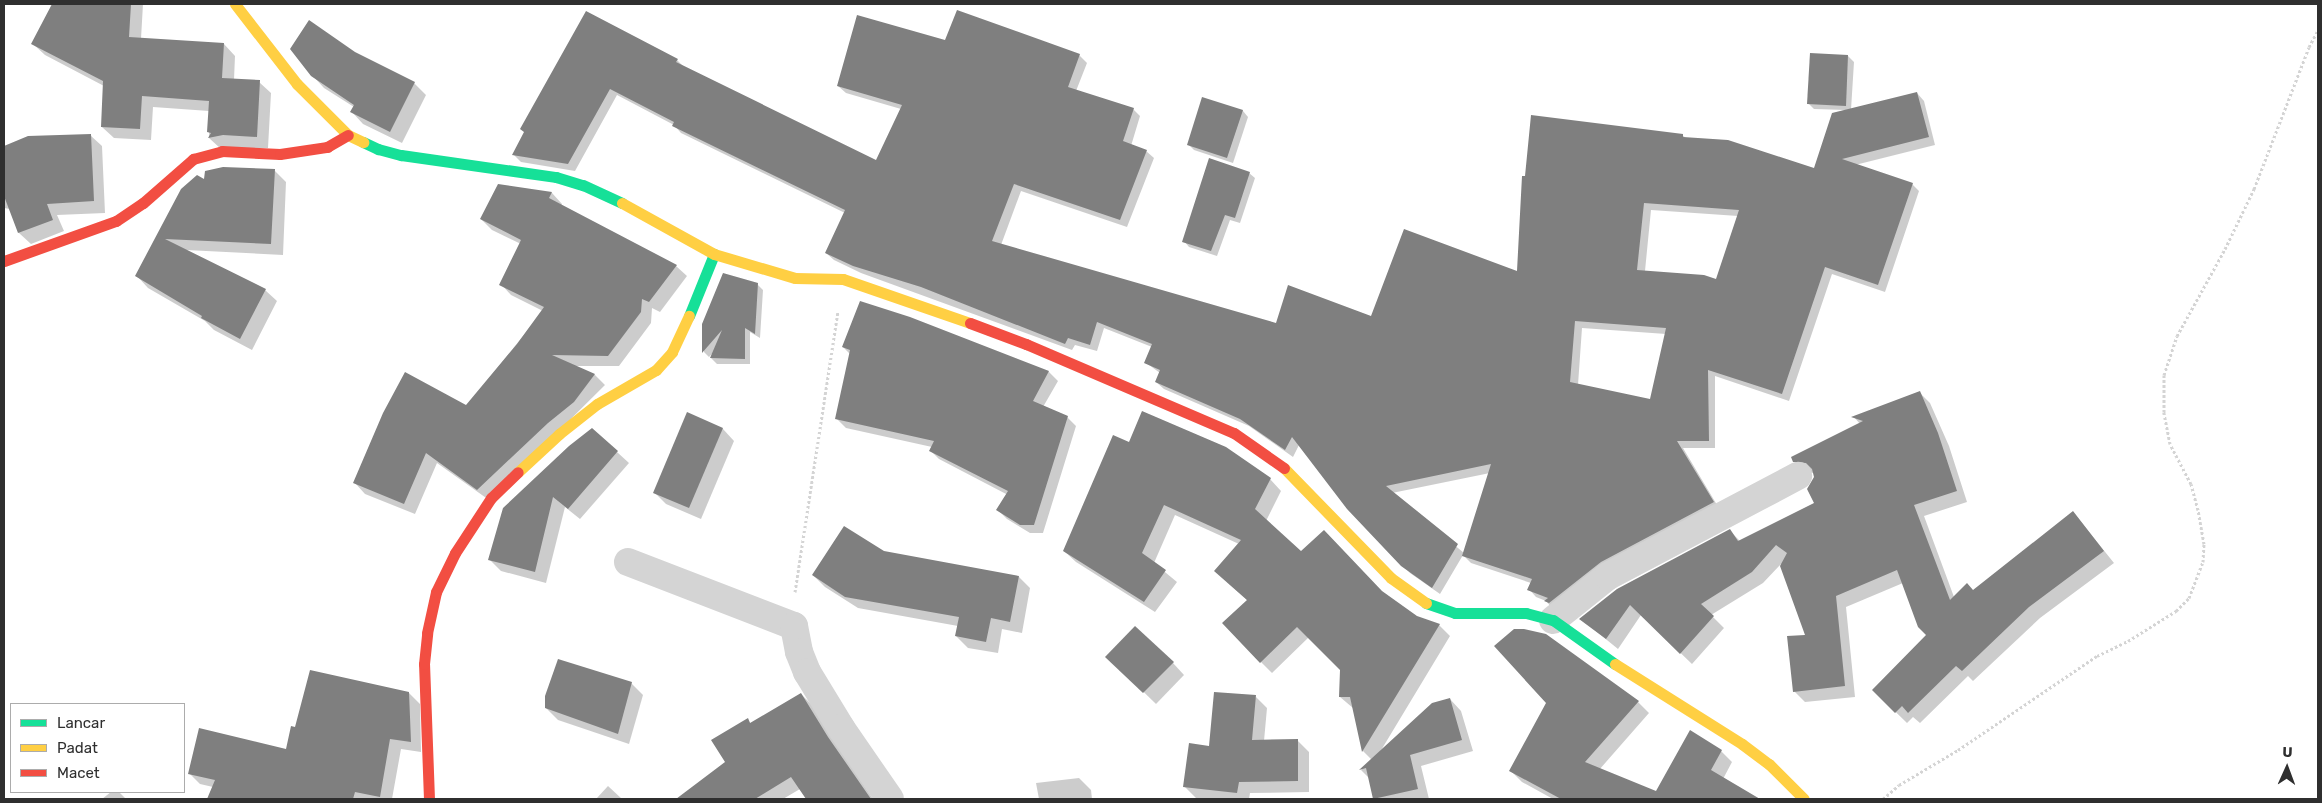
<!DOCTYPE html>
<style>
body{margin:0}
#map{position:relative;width:2322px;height:803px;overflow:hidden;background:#fff;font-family:Rubik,sans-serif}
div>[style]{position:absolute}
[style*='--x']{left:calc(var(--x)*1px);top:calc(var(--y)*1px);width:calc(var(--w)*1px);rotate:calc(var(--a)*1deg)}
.shadow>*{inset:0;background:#0003}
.building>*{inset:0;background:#7f7f7f}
.path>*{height:3px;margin-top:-1.5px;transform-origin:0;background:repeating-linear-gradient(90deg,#d4d4d4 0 2.5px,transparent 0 5px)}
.street>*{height:28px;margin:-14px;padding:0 14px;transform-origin:14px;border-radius:14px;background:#d4d4d4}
.fast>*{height:11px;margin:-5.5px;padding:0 5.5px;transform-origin:5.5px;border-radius:5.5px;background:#16e098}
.slow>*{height:11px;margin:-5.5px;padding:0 5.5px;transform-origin:5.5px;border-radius:5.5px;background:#ffcf43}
.jam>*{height:11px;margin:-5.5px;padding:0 5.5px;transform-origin:5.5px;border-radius:5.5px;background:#f24e42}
span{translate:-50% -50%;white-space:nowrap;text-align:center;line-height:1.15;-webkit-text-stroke:5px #fff;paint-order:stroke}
.frame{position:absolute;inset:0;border:5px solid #2f2f2f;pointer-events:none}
.legend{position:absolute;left:10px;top:703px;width:175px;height:90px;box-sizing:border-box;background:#fff;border:1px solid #acacac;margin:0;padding:6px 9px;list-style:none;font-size:15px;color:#2f2f2f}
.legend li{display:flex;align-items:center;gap:10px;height:25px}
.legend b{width:25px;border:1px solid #acacac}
.north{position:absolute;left:2262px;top:743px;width:50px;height:50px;-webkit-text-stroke:4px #fff;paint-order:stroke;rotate:2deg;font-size:14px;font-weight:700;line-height:20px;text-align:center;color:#2f2f2f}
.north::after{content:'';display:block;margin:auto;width:18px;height:22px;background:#2f2f2f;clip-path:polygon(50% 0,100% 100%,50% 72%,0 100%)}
</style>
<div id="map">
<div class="shadow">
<div style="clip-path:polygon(53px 4px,62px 4px,93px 19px,93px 4px,143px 4px,141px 39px,224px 44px,235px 56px,234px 80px,259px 82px,271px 93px,268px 148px,221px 149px,209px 138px,209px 111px,153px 107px,151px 140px,114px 138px,102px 127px,104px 86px,45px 55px,33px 44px)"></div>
<div style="clip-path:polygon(evenodd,587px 13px,677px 60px,684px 67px,877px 162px,901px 109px,846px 93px,838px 86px,946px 41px,1079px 55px,1087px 63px,1076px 91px,1133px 109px,1140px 116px,1131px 146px,1146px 151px,1154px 158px,1127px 227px,1021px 191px,1001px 245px,1276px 325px,1372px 318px,1518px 273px,1682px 135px,1686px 138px,1814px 169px,1846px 110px,1814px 109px,1808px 103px,1848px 56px,1854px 62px,1851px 110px,1917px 93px,1924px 101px,1935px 145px,1855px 165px,1912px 184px,1919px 191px,1885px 292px,1832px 274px,1789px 401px,1715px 376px,1715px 448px,1683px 448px,1720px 510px,1552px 608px,1546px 601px,1536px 597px,1529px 589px,1531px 583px,1471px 563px,1463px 555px,1440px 594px,1410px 573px,1348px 509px,1299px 445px,1293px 457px,1249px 426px,1164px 389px,1156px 382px,1160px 373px,1145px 362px,1152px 347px,1104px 328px,1097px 351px,1075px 345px,1072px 350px,861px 273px,834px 260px,826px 253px,845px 213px,681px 133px,674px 125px,617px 95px,575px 171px,521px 162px,514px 155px,587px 13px,1651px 210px,1738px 216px,1717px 280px,1645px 271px,1651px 210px,587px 13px,1582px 328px,1666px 334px,1651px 401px,1578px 385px,1582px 328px,587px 13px,1490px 473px,1464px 553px,1392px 493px,1490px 473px)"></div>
<div style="clip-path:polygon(354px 53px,414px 83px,426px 95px,402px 143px,363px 124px,352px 112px,354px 107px,324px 88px,312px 75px)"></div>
<div style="clip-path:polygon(1203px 99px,1243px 111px,1248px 117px,1233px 163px,1194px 150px,1188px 144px)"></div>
<div style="clip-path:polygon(90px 135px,102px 146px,105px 213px,57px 215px,64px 231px,31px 244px,19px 233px,10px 209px,4px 208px,4px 147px,28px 138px)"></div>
<div style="clip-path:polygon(275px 171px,286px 182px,283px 255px,186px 250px,265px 290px,277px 301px,252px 350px,214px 330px,205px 321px,148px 288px,137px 276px,206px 181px)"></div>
<div style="clip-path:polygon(1249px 173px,1255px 178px,1240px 223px,1230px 220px,1217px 256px,1189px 247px,1184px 241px)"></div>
<div style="clip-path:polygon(498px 186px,552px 193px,562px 204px,561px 206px,676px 266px,687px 276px,660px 312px,652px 308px,651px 323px,619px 366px,574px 366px,595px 375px,605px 385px,489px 500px,437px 463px,415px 514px,365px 494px,355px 483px,466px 407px,543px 311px,511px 295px,501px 284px,521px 244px,492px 230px,481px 219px)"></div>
<div style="clip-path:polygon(757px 284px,763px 290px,760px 338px,750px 332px,750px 364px,717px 364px,711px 358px,713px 353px,709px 357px,704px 352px,704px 324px)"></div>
<div style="clip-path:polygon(909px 318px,1049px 372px,1058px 381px,1043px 407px,1067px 417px,1076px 426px,1043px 533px,1030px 533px,1007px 519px,998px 510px,1008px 495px,939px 459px,930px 450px,932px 447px,846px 428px,837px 419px,850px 354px,843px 347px)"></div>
<div style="clip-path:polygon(1919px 392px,1930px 403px,1949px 446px,1967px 502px,1924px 516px,1954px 597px,1973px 592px,2073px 512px,2114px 563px,2040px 618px,1973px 681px,1968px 676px,1920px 723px,1913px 717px,1907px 723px,1873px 690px,1928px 635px,1903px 583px,1846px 607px,1855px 697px,1805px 702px,1794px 691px,1807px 636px,1781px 564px,1763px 583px,1711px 615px,1724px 628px,1692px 664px,1641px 615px,1618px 649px,1581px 619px,1730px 531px,1740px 541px,1816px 504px,1814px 473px,1805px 472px,1794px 461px,1860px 424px,1854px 417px)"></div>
<div style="clip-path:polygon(688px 414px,723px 429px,734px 441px,701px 519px,666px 504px,654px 492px)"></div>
<div style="clip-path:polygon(1130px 444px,1270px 479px,1281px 491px,1266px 521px,1301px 552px,1382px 592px,1416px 617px,1439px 625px,1450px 636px,1380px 752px,1450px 699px,1461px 711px,1473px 751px,1421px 766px,1429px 799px,1374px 798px,1370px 779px,1361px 770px,1372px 760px,1363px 751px,1353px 708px,1340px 697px,1341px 670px,1309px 637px,1272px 673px,1261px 662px,1248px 601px,1227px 582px,1239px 544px,1175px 515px,1154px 563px,1177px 582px,1155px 612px,1076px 562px,1064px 551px)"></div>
<div style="clip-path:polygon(617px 452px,629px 463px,580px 519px,565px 507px,546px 583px,501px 571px,490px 560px,504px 509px)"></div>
<div style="clip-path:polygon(884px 552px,1019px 577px,1030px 588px,1022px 633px,1002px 629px,998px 653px,968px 648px,956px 636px,958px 626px,858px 608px,825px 587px,813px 575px)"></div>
<div style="clip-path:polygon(1173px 663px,1184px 675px,1156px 704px,1119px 668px)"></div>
<div style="clip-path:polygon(631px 683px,643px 695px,629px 744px,558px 720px,546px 708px)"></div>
<div style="clip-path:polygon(409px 693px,420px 704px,421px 752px,401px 749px,392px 799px,209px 799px,213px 787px,200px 784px,190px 774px,287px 750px)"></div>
<div style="clip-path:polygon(801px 694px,812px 705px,873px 799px,807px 799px,800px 789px,783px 799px,678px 799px,726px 762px,748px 720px,751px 724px)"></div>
<div style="clip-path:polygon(1256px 697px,1267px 708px,1264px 741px,1297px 740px,1309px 752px,1309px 792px,1250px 793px,1249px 799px,1196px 798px,1184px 786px,1210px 747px)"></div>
<div style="clip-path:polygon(1638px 702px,1649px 713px,1599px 770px,1656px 792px,1721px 751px,1732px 762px,1723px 779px,1758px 799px,1553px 799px,1522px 782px,1511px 771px)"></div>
<div style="clip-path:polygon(1079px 778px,1091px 790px,1092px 799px,1039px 799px,1036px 783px)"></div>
<div style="clip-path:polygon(608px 786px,622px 799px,596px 799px)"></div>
<div style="clip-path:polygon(111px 792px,119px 792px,126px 799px,102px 799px)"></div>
</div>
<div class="building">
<div style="clip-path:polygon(52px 4px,131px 4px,129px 37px,224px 43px,222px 78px,260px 80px,257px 137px,223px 135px,208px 138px,211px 133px,207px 132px,209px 101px,142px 96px,140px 129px,101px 127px,103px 81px,31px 44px)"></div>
<div style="clip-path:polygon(evenodd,957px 10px,1080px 54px,1068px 87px,1134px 108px,1123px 141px,1147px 150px,1120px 220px,1014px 184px,992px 241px,1276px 323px,1288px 285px,1371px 316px,1404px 229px,1517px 271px,1522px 176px,1525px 176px,1531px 115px,1683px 134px,1683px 137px,1728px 140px,1814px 168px,1832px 113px,1917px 92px,1929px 137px,1842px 159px,1913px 183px,1878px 285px,1825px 267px,1782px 394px,1708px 370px,1709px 441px,1677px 441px,1714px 502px,1601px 562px,1549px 603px,1544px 601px,1548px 598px,1527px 590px,1532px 579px,1462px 556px,1491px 464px,1386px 486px,1458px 544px,1432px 588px,1401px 566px,1347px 509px,1292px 437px,1285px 450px,1240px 419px,1155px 382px,1160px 370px,1144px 363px,1152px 344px,1097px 322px,1090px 345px,1068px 338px,1065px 344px,921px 287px,853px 266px,825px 253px,845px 210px,672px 126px,674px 122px,610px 89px,568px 164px,512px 155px,524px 132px,520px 129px,586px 11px,678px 59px,676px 62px,876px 160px,902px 105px,837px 86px,857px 15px,945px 40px,957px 10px,1644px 203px,1739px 210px,1716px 279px,1704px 275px,1637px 270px,1644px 203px,957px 10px,1575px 321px,1666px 328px,1650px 399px,1570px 382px,1575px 321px)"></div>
<div style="clip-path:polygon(309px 20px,355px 52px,415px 82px,390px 132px,350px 112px,354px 105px,311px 76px,290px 49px)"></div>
<div style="clip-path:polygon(1810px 53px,1848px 55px,1846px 106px,1807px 104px)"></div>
<div style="clip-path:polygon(1202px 97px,1243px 110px,1227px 158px,1187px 145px)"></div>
<div style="clip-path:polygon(91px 134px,94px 201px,47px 204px,53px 220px,18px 233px,4px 196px,4px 146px,28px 136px)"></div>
<div style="clip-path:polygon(1209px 158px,1250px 172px,1235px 218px,1225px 215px,1211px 251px,1182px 242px)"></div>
<div style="clip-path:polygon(223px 167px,275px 169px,271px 244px,165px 239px,266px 289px,240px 339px,201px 318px,202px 316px,135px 276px,181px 189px,197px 175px,204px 179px,205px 171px)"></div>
<div style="clip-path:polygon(498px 184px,552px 192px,549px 198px,677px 265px,649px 302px,642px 299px,641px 312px,608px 356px,552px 355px,595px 374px,574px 402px,548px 423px,477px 490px,426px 453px,404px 504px,353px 483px,383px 413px,405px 372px,466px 405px,517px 344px,544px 307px,499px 285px,521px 240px,480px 219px)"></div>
<div style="clip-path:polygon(723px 273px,758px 283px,755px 334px,745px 328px,745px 359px,710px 358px,722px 330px,702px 353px,702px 324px)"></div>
<div style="clip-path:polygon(860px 301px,910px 317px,1049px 371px,1033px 401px,1068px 416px,1034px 525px,1020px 525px,996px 510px,1008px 491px,929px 451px,934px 441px,835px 419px,850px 350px,842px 347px)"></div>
<div style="clip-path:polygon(1920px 391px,1938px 433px,1957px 491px,1914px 505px,1950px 600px,1967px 583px,1973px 590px,2073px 511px,2104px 551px,2029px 607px,1962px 671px,1956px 666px,1908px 713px,1902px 706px,1895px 713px,1872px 690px,1926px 635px,1918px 627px,1897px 570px,1836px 596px,1845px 686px,1793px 692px,1787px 636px,1805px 635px,1780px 566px,1787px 553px,1776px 545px,1752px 572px,1701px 604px,1714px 616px,1680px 654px,1630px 605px,1606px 639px,1579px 619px,1617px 589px,1730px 529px,1738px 541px,1814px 503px,1807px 489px,1814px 477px,1812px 469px,1806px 463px,1793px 462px,1791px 457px,1863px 421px,1851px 417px)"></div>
<div style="clip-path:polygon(1142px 411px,1226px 447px,1271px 478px,1255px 509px,1301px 551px,1324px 530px,1382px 591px,1417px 616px,1440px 624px,1362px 752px,1350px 697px,1339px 697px,1340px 670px,1297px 627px,1260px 663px,1222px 623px,1247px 600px,1214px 571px,1241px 540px,1164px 505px,1142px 553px,1166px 570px,1144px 602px,1063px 551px,1113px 435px,1129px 442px)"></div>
<div style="clip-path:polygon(687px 412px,723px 428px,689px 508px,653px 493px)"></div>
<div style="clip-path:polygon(592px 428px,618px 451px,568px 509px,553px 497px,535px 572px,488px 560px,503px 508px,569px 446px)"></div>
<div style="clip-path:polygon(844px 526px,884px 551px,1019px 576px,1010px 622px,991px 618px,986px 642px,955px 636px,959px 617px,845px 597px,812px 575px)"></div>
<div style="clip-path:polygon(1135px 626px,1174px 662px,1143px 693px,1105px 657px)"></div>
<div style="clip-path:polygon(1514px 629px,1524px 629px,1546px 634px,1639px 701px,1585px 762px,1656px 791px,1690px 730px,1722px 750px,1711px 770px,1760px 799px,1561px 799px,1509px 771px,1546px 703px,1494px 646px)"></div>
<div style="clip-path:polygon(558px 659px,632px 682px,618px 734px,545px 708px,545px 696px)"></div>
<div style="clip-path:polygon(310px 670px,409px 692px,411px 742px,390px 739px,380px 797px,355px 792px,353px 799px,207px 799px,215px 780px,188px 774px,199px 728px,286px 749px,291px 726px,295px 727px)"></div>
<div style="clip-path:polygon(1214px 692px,1256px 695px,1252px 740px,1298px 739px,1298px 781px,1239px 782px,1237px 793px,1183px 787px,1189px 743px,1209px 746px)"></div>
<div style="clip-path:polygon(801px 693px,828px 737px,871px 799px,806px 799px,791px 777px,755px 799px,676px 799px,725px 762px,711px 740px,748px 718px,750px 723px)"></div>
<div style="clip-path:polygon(1450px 698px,1462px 740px,1410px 755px,1418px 789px,1373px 799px,1366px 768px,1359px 770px,1432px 703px)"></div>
</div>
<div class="path">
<div style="--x:795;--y:592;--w:284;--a:-81.3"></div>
<div style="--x:1883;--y:799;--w:21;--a:-41"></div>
<div style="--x:1899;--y:785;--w:69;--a:-30.7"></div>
<div style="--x:1958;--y:750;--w:168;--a:-34.1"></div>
<div style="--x:2097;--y:656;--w:34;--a:-26"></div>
<div style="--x:2128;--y:641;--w:57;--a:-32"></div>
<div style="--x:2176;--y:611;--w:18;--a:-45"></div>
<div style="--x:2189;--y:598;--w:39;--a:-69"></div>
<div style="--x:2203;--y:562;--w:18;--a:-87"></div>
<div style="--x:2204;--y:544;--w:35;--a:-100"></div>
<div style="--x:2198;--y:510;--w:27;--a:-105"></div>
<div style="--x:2191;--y:484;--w:45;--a:-117.7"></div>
<div style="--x:2170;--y:444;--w:33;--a:-101"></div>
<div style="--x:2164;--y:412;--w:37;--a:-90"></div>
<div style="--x:2164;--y:375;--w:41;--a:-71.6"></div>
<div style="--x:2177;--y:336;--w:99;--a:-61.1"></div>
<div style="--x:2225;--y:249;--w:67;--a:-64.2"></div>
<div style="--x:2254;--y:189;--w:152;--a:-68.8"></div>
<div style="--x:2309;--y:47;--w:19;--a:-62"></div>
</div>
<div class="street">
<div style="--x:628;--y:562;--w:178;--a:21.1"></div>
<div style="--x:794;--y:626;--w:26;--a:79"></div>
<div style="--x:799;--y:652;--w:22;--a:68"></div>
<div style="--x:807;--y:672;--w:66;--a:58.7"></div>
<div style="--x:841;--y:728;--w:86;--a:55.4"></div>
<div style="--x:1553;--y:620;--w:70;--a:-38.7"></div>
<div style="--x:1608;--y:576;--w:215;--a:-27.8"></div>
</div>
<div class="fast">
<div style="--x:363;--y:142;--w:17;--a:25"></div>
<div style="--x:378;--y:149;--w:24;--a:15"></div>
<div style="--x:401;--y:155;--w:157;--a:8.1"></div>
<div style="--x:556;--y:177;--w:28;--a:17"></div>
<div style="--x:583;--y:185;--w:43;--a:24.8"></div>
<div style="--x:689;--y:316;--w:67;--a:-68"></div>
<div style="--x:1426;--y:603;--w:31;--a:19"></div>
<div style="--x:1455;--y:613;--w:71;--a:0"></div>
<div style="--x:1526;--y:613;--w:28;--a:15"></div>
<div style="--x:1553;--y:620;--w:76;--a:35.4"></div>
</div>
<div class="slow">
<div style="--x:235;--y:4;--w:101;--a:52.2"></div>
<div style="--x:297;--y:84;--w:72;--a:45"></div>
<div style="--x:348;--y:135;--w:17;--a:25"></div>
<div style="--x:622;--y:203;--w:105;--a:29"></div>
<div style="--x:714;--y:254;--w:84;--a:16.5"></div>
<div style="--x:795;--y:278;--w:48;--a:1.2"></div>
<div style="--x:843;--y:279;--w:134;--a:19.1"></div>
<div style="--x:1284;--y:468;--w:153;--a:45.8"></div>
<div style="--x:1391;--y:578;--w:43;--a:35.5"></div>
<div style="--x:518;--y:472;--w:56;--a:-42.8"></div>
<div style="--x:559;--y:434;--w:48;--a:-38.3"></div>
<div style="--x:597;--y:404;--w:68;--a:-30"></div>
<div style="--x:656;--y:370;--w:24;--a:-48"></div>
<div style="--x:672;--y:352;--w:40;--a:-65"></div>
<div style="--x:1615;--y:664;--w:150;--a:32.2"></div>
<div style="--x:1742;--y:744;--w:34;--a:37"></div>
<div style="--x:1769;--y:764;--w:49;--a:45"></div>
</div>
<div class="jam">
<div style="--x:4;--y:261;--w:119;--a:-19.7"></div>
<div style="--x:116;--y:221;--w:32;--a:-34"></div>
<div style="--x:143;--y:203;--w:67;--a:-41.3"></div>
<div style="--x:193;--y:159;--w:30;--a:-15"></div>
<div style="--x:222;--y:151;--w:58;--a:3"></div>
<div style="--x:280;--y:154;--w:48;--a:-8.5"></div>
<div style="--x:327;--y:147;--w:24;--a:-30"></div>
<div style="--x:970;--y:323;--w:60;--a:20.6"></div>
<div style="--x:1026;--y:344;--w:226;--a:23.2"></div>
<div style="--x:1234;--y:433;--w:61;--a:35"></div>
<div style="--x:429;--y:799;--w:135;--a:-92.1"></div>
<div style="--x:424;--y:664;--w:31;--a:-84"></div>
<div style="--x:427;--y:633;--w:42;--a:-77.6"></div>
<div style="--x:436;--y:592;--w:43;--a:-64"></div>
<div style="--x:455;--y:553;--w:66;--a:-56.8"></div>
<div style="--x:491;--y:498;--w:37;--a:-44"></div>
</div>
<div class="frame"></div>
<ul class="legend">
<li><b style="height:6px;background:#16e098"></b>Lancar</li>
<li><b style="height:6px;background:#ffcf43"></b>Padat</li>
<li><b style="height:6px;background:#f24e42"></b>Macet</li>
</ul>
<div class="north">U</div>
</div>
